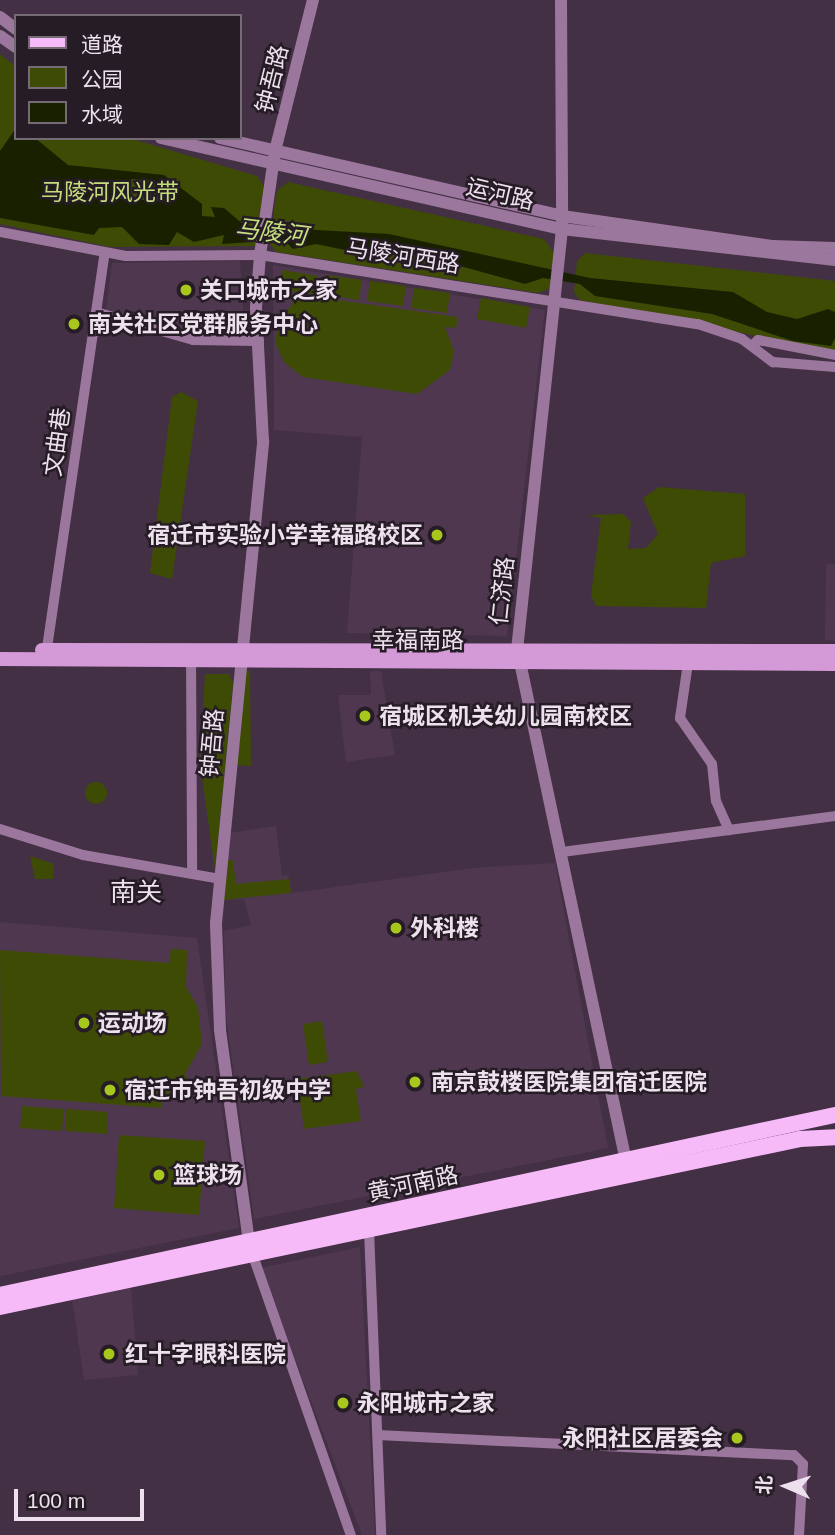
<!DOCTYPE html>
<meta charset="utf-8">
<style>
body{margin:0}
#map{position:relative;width:835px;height:1535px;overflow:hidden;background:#433044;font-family:Helvetica,"Noto Sans SC",sans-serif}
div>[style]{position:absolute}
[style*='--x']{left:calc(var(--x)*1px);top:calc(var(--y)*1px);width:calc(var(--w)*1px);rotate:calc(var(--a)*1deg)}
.built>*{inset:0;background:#4f3750}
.green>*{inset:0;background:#3e4b05}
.round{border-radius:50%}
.water>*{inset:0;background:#192000}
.minor>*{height:10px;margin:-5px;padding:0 5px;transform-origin:5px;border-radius:5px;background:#9c779d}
.tertiary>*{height:12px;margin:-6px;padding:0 6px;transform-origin:6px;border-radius:6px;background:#9c779d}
.secondary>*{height:14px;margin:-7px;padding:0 7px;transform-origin:7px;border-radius:7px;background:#d499d7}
.primary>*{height:16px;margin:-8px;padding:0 8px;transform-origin:8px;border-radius:8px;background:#f7baf9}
.dots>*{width:19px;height:19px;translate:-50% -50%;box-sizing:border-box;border:4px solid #251c25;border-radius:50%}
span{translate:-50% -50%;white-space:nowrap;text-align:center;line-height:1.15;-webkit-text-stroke:5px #251c25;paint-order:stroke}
.street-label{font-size:23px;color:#ede1ed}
.park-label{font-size:23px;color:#c4dd7a}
.poi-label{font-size:23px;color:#ede1ed;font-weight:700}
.left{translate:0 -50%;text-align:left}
.right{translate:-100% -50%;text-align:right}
.water-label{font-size:24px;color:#c9e27f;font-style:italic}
.quarter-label{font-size:26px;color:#ede1ed}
.legend{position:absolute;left:14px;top:14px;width:228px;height:126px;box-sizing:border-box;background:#251c25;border:2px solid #756b75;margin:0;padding:9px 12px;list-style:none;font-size:21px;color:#ede1ed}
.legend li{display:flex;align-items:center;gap:14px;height:35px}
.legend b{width:35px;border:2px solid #756b75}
.north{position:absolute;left:751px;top:1451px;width:70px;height:70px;-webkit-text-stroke:5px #251c25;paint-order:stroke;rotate:273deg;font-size:19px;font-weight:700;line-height:28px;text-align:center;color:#ede1ed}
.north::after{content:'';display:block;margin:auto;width:24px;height:32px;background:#ede1ed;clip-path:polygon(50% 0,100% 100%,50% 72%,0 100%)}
.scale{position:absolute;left:14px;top:1489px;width:130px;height:32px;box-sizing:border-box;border:4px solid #ede1ed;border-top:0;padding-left:9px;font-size:21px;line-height:24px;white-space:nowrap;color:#ede1ed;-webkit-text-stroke:5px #251c25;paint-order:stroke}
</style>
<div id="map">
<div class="built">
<div style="clip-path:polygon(240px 261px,245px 334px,210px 338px,106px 310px,112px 263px)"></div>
<div style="clip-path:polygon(273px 265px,545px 310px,507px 636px,347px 633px,362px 437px,274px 430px)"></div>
<div style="clip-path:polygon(826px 564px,835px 564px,835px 641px,825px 640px)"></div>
<div style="clip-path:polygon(370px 671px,381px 671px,395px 755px,346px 762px,338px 695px,371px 695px)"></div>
<div style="clip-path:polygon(276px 826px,282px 876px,288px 875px,292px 893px,473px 868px,555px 863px,608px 1148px,254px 1219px,226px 1016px,224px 938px,224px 931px,251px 925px,244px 899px,223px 900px,229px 833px)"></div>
<div style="clip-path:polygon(0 922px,197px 938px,239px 1228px,0 1276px)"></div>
<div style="clip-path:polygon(360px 1247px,375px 1535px,362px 1535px,260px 1268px)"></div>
<div style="clip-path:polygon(131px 1286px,138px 1375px,84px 1380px,72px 1299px)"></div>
</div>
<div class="green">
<div style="clip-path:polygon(0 54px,16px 67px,16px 138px,129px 138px,257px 176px,264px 187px,255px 246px,110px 247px,0 224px)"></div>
<div style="clip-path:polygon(288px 182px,544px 239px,554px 253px,551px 288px,538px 293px,276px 252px,269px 243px,277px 191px)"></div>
<div style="clip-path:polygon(585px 253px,835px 281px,835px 352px,580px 300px,574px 292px,577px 261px)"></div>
<div style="clip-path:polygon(282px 270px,318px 276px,315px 295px,279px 289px)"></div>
<div style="clip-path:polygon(326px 275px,362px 280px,359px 300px,323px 295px)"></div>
<div style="clip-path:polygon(370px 281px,406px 286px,403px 306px,367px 301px)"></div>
<div style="clip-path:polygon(414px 288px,450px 293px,447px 313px,411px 308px)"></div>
<div style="clip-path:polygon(289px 293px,458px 317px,456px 328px,445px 327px,454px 351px,450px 370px,417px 394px,303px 377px,284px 362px,275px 342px,280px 318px,293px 304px)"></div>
<div style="clip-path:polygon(481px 298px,530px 307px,526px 328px,477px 319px)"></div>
<div style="clip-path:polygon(181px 392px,198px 401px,172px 579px,150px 573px,172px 397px)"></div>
<div style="clip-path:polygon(659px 487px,745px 494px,745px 556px,711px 563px,706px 608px,596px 606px,591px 595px,601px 518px,587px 515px,623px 514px,631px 522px,628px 549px,646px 548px,658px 534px,643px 498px)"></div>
<div style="clip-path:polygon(242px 671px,250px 671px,251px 766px,233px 765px)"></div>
<div style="clip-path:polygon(205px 674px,229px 674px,233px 683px,215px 870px,200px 763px)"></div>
<div class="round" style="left:85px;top:782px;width:22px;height:22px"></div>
<div style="clip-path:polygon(30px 856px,54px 864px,53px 879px,35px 879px)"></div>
<div style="clip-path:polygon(233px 860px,236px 884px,289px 879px,291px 893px,223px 900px,226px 861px)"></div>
<div style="clip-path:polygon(171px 949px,187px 950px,186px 987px,198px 1007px,202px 1044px,185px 1074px,192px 1086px,180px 1097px,174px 1091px,161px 1097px,161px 1108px,1px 1096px,0 950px,169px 963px)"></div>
<div style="clip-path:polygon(322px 1021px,328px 1062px,309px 1065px,303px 1024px)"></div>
<div style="clip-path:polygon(357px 1071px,364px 1087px,356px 1089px,361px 1121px,304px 1129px,297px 1079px)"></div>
<div style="clip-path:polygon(22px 1106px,64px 1109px,62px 1131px,20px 1128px)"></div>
<div style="clip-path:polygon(66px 1109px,108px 1112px,107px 1134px,65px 1131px)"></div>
<div style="clip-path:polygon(119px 1135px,205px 1141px,199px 1215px,114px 1208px)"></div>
</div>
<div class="water">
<div style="clip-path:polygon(evenodd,16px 128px,14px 140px,35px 138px,68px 165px,164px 175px,202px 204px,202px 216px,215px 217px,211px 207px,224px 208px,245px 226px,389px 234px,590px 278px,733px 292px,767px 312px,797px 319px,828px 309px,835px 312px,835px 338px,831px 346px,793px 341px,712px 314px,595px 296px,580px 284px,543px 278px,525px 284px,420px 255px,369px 255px,316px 244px,293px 249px,284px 240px,222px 244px,224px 235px,194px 242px,177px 232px,169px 245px,139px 244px,122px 227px,99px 228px,94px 235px,0 218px,0 151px,16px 128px,132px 179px,157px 181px,176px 196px,166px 201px,119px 199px,116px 189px,132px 179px)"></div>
</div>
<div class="minor">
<div style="--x:0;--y:232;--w:128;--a:10.8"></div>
<div style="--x:126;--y:256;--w:134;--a:-0.4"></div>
<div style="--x:260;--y:255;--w:443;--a:9"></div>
<div style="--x:698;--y:324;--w:46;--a:18.8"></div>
<div style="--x:742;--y:339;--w:39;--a:37"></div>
<div style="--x:773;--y:362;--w:62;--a:4.6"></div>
<div style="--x:96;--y:312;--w:101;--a:16.1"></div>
<div style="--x:193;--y:340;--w:66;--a:0.9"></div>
<div style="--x:752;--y:346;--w:8;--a:-45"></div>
<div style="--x:758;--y:340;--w:78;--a:11"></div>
<div style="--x:191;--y:653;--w:221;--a:89.7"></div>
<div style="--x:46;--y:655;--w:406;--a:-81.7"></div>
<div style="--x:688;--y:663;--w:56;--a:98.3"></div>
<div style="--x:680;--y:718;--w:56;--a:55.2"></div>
<div style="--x:712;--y:764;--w:37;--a:84"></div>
<div style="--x:716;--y:801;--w:32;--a:66"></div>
<div style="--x:0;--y:829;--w:87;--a:17.4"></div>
<div style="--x:83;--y:855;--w:139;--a:9.9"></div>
<div style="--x:562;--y:852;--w:275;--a:-7.5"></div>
<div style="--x:369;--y:1230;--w:305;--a:87.7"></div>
<div style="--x:251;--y:1250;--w:302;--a:70.7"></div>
<div style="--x:378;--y:1435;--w:416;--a:2.8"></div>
<div style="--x:794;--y:1455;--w:13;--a:45"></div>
<div style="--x:803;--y:1464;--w:71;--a:93.2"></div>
</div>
<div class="tertiary">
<div style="--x:561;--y:0;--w:229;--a:89.7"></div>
<div style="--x:562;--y:229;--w:421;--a:96.1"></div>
<div style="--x:517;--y:648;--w:530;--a:78.01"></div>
<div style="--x:0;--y:17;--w:20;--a:37"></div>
<div style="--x:0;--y:36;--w:19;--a:35"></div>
<div style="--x:161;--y:138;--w:411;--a:12.8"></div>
<div style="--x:562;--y:229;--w:275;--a:6.5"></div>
<div style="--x:220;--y:138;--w:351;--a:12.8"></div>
<div style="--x:562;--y:216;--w:212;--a:8.1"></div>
<div style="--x:772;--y:246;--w:63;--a:1.8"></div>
<div style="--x:249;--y:1242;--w:215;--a:-97.8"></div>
<div style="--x:220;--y:1029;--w:106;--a:-92.2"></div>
<div style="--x:216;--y:923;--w:484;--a:-84.4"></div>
<div style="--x:263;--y:441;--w:134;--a:-93"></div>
<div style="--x:256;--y:307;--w:52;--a:-85.6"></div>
<div style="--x:260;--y:255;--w:105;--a:-81.8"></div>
<div style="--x:275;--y:151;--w:156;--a:-75.9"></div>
</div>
<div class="secondary">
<div style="--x:42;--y:650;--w:793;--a:0.07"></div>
<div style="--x:0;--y:659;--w:835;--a:0.34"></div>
</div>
<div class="primary">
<div style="--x:0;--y:1295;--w:854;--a:-12.17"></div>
<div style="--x:0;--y:1307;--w:817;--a:-11.86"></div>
<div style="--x:800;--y:1139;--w:35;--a:-3"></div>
</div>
<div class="dots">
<div style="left:186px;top:290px;background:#a8c71c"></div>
<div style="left:74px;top:324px;background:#a8c71c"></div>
<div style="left:437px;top:535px;background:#a8c71c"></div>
<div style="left:365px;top:716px;background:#a8c71c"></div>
<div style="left:396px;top:928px;background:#a8c71c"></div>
<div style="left:84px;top:1023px;background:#a8c71c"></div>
<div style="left:415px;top:1082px;background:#a8c71c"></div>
<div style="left:110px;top:1090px;background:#a8c71c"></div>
<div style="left:159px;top:1175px;background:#a8c71c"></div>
<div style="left:109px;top:1354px;background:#a8c71c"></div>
<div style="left:343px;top:1403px;background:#a8c71c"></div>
<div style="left:737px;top:1438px;background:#a8c71c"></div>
</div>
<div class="street-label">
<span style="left:272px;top:79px;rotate:-76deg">钟吾路</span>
<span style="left:500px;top:194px;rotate:13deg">运河路</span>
<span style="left:403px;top:256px;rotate:9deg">马陵河西路</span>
<span style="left:57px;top:442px;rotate:-82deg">文曲巷</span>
<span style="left:502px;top:591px;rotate:-84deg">仁济路</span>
<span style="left:418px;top:640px">幸福南路</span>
<span style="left:212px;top:743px;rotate:-85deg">钟吾路</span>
<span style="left:413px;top:1184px;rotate:-12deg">黄河南路</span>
</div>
<div class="park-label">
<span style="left:110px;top:192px">马陵河风光带</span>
</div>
<div class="poi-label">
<span class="left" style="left:200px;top:290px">关口城市之家</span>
<span class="left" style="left:88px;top:324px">南关社区党群服务中心</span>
<span class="right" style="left:423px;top:535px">宿迁市实验小学幸福路校区</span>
<span class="left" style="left:379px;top:716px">宿城区机关幼儿园南校区</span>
<span class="left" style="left:410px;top:928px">外科楼</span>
<span class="left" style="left:98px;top:1023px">运动场</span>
<span class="left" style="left:431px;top:1082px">南京鼓楼医院集团宿迁医院</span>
<span class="left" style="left:124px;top:1090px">宿迁市钟吾初级中学</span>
<span class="left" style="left:173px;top:1175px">篮球场</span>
<span class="left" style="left:125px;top:1354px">红十字眼科医院</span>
<span class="left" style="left:357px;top:1403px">永阳城市之家</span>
<span class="right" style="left:723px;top:1438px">永阳社区居委会</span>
</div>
<div class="water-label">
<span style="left:271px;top:232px;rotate:7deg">马陵河</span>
</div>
<div class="quarter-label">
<span style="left:136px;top:893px">南关</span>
</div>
<ul class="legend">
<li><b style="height:9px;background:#f7baf9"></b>道路</li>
<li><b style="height:19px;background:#3e4b05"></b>公园</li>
<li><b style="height:19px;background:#192000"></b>水域</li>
</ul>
<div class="north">北</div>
<div class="scale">100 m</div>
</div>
